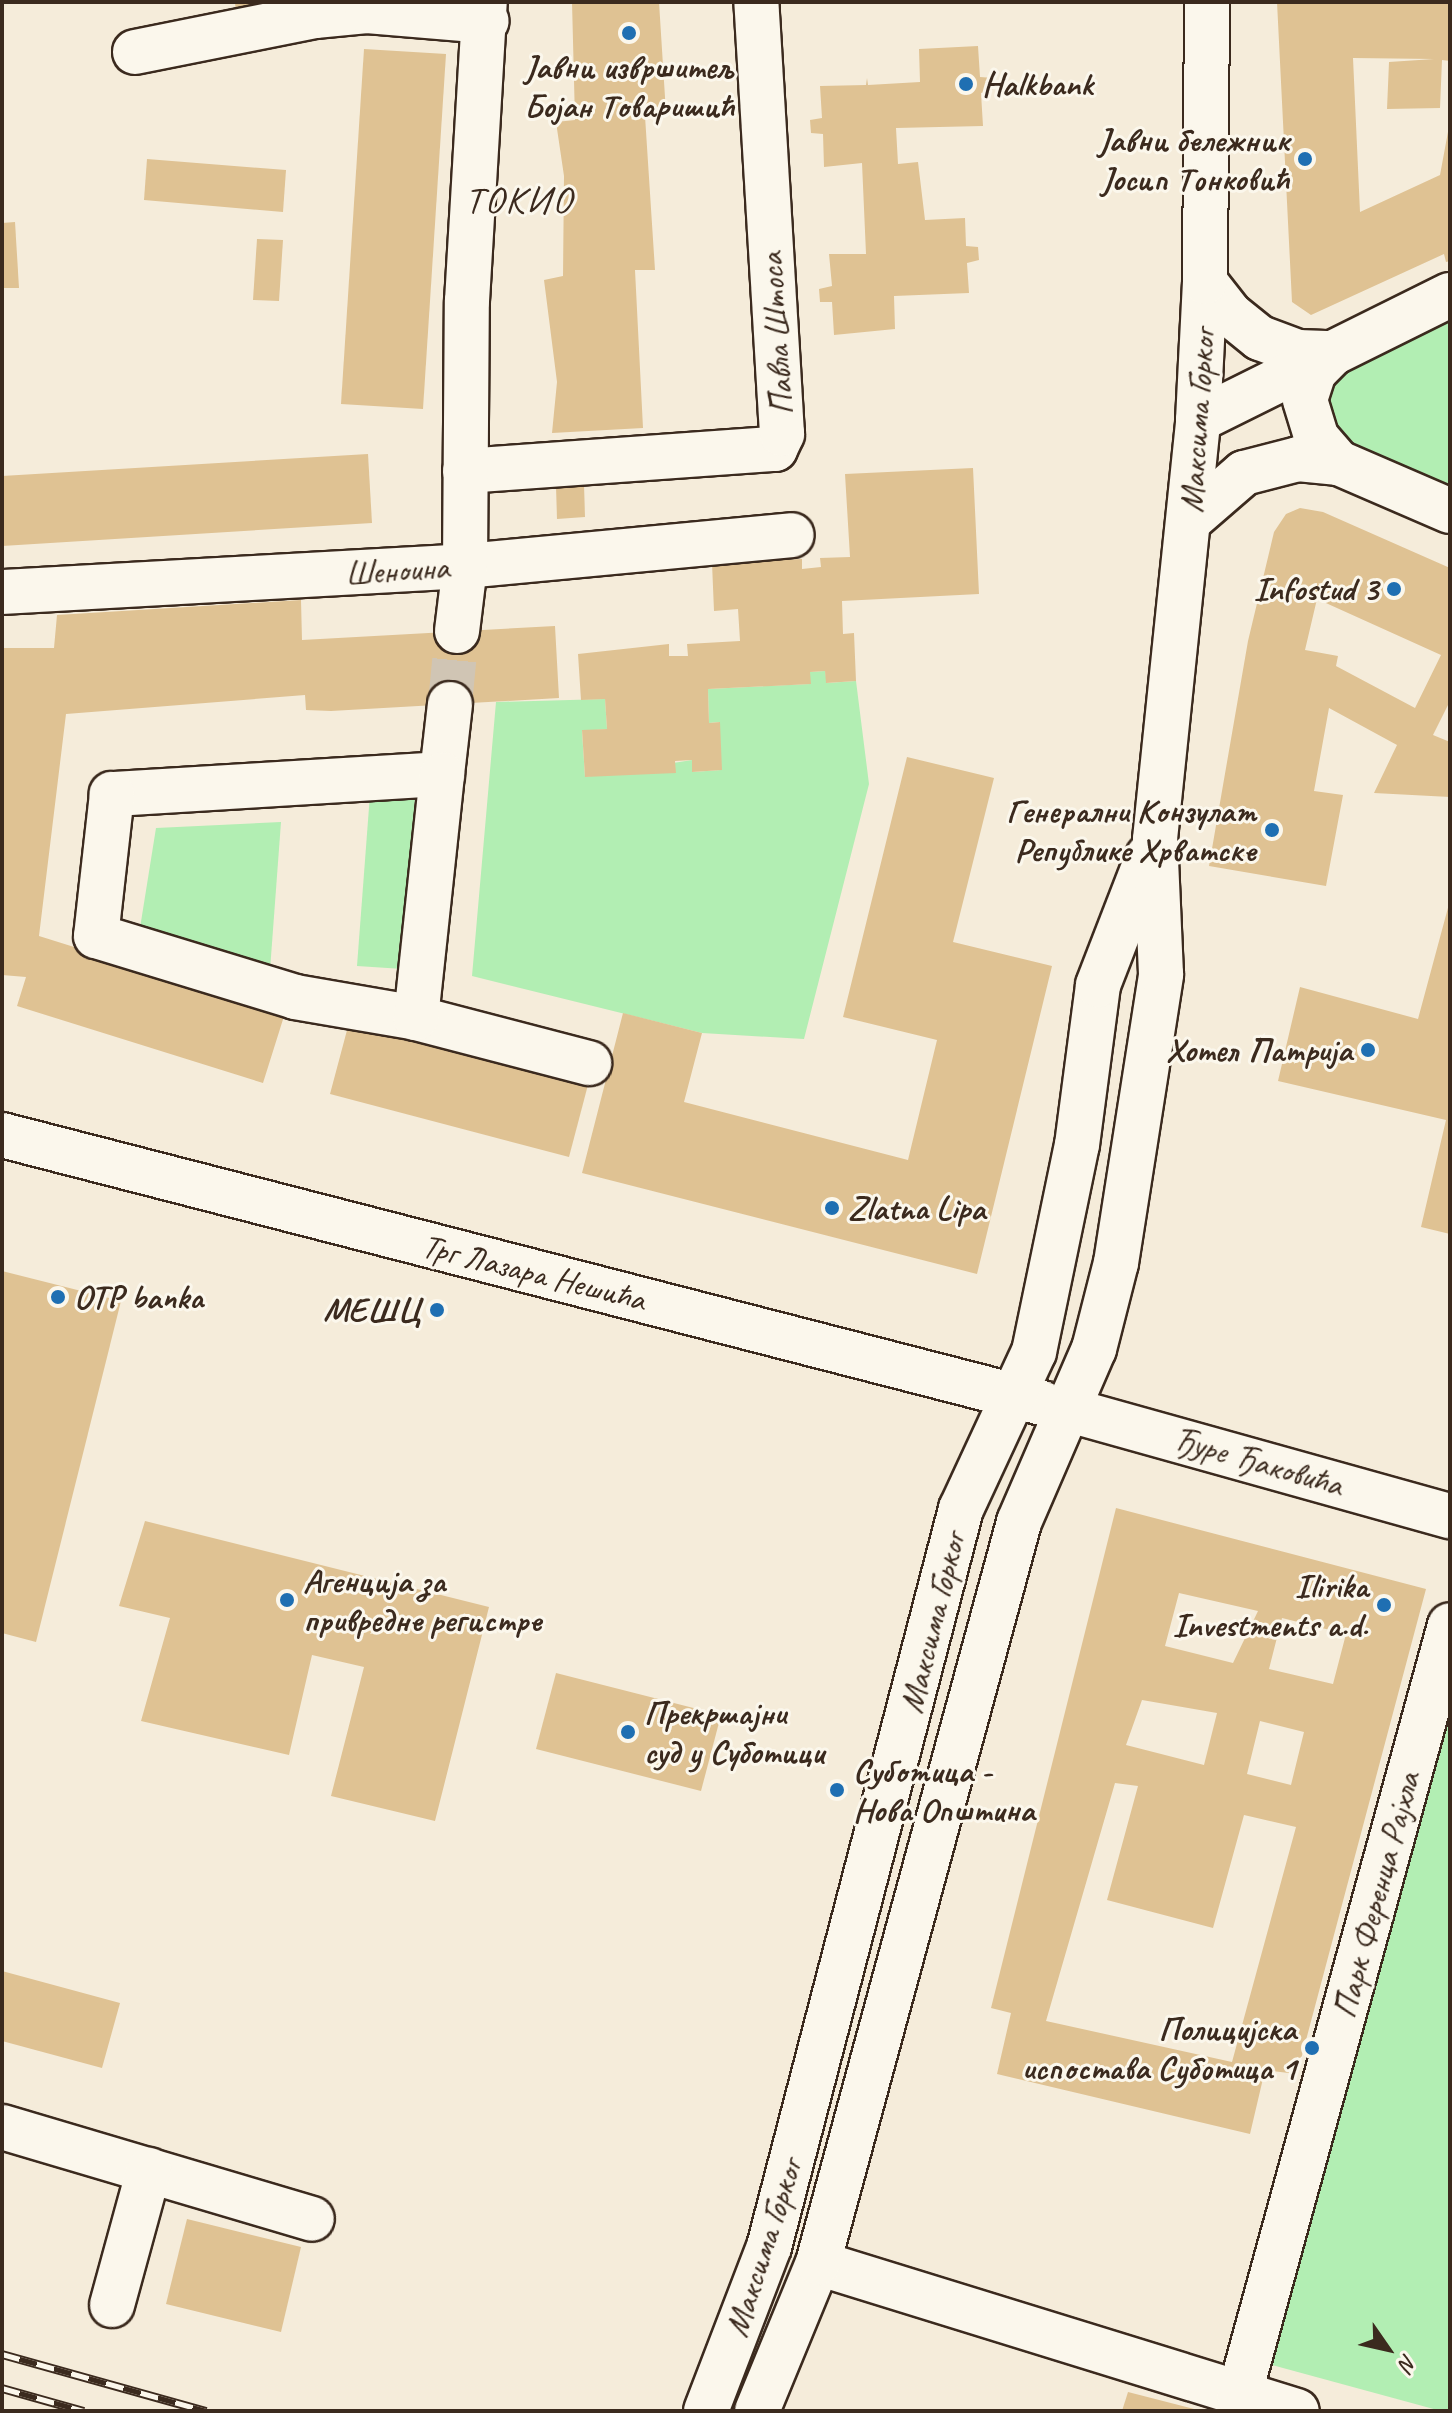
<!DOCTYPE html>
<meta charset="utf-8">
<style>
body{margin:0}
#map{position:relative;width:1452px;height:2413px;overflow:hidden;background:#f5ecda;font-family:Caveat,sans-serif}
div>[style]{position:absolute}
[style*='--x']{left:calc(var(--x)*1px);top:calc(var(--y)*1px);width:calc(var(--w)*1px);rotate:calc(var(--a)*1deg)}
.green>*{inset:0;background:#b2eeb3}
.building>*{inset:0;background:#dfc293}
.minor-tunnel>*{height:44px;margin-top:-22px;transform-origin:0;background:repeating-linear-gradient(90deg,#d0c5b4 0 44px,transparent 0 66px)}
.roads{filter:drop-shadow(2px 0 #3b2a1e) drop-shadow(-2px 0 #3b2a1e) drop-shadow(0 2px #3b2a1e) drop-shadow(0 -2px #3b2a1e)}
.minor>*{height:44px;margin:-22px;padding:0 22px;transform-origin:22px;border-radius:22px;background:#fbf7ec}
.major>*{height:44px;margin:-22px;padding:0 22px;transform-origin:22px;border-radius:22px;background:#fbf7ec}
.rail>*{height:9px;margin-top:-4.5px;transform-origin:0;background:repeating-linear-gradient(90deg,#fbf7ec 0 18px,#3b2a1e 0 36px);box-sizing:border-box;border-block:2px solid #3b2a1e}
.dots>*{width:22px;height:22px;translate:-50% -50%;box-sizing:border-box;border:4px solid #fbf7ec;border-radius:50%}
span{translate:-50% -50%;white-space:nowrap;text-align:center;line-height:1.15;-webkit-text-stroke:6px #fbf7ec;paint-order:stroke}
.poi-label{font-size:34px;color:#3b2a1e;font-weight:700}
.left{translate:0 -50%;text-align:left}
.right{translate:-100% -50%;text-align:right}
.street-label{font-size:34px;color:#3b2a1e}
.quarter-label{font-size:38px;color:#3b2a1e;letter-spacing:2px}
.frame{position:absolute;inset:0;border:4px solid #3b2a1e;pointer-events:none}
.north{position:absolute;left:1348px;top:2309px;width:80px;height:80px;-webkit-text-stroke:6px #fbf7ec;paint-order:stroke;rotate:124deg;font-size:22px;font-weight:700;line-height:32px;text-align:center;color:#3b2a1e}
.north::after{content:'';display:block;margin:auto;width:28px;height:36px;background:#3b2a1e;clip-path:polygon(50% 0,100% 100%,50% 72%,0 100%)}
</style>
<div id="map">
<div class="green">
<div style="clip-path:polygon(1450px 295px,1450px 511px,1339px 463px,1314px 372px)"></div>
<div style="clip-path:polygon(825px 671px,827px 683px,856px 681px,869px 784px,804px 1039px,702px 1033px,472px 976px,496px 702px,605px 699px,607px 729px,582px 731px,585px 777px,692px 760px,693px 772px,721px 770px,719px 722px,709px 723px,708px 689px,810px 684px,810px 672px)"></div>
<div style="clip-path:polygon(371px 781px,416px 784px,403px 969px,357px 966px)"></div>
<div style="clip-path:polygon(281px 822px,270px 970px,140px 928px,156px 828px)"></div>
<div style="clip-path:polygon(1450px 1716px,1450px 2411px,1441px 2411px,1272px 2365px)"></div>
</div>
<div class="building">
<div style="clip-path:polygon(235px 2px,258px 2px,258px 13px,236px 15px)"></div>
<div style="clip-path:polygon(572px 2px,659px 2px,666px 113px,645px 116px,655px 270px,635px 270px,643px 428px,552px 433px,557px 382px,544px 280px,563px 276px,564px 176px,556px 122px,575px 120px)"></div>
<div style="clip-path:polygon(1277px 2px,1450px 2px,1450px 61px,1442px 60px,1440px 108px,1387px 109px,1389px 62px,1434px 59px,1353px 58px,1360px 212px,1440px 175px,1450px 121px,1450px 261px,1446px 262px,1444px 254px,1311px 315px,1292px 302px)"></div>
<div style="clip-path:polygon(978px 46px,980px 77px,993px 78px,993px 90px,981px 93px,983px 126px,896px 128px,898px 164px,918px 162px,925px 220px,965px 218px,966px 246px,978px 247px,979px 260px,967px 263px,969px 293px,894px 296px,895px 329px,834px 335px,832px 302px,820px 302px,819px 289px,832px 286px,829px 254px,866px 254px,862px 163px,824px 167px,823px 134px,811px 133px,810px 120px,822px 118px,820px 86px,866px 85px,867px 78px,868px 85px,920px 82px,919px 49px)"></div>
<div style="clip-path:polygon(364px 49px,446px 54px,423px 409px,341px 404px)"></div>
<div style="clip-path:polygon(147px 159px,286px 170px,283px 212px,144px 200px)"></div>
<div style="clip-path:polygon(15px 222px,19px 288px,2px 288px,2px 223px)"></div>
<div style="clip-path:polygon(257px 239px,283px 240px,279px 301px,253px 300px)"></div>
<div style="clip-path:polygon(368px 454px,372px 523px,2px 546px,2px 476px)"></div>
<div style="clip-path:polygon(973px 468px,979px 594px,842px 601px,843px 634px,854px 633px,856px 681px,826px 683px,825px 671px,810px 672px,811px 684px,708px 689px,709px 723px,720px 722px,722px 770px,692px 772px,692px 760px,675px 761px,676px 773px,585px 777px,582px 730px,607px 729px,605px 699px,581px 700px,578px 654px,669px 644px,669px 656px,688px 656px,687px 644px,740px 641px,738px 609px,714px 611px,712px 563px,802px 559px,802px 569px,821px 567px,820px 558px,850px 557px,845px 474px)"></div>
<div style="clip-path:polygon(584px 485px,585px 517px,557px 519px,556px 486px)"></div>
<div style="clip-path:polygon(evenodd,1300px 508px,1323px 512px,1450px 568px,1450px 701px,1433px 735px,1450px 742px,1450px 797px,1374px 793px,1397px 745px,1329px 708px,1314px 791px,1343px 795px,1326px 886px,1209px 866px,1248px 641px,1274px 532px,1286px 514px,1300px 508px,1317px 599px,1441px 655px,1415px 708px,1336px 666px,1338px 656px,1305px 650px,1317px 599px)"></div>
<div style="clip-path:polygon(301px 600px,302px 640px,555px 626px,559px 698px,331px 711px,306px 710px,305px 695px,66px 714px,39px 936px,285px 1013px,263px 1083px,17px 1006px,26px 977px,2px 975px,2px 648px,54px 648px,57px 615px)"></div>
<div style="clip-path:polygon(907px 757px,994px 778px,953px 942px,1052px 966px,977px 1274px,582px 1173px,623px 1013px,702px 1033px,684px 1102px,908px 1160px,937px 1040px,843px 1017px)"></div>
<div style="clip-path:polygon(1449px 904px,1450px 904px,1450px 1234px,1421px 1227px,1446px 1120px,1278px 1081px,1300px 987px,1418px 1019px)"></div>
<div style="clip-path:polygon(350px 1019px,589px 1081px,569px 1157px,330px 1094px)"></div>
<div style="clip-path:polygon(2px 1271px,121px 1301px,36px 1642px,2px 1633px)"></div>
<div style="clip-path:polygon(evenodd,1116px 1508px,1426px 1589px,1297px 2074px,1265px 2070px,1250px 2134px,997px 2074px,1011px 2013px,991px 2008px,1116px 1508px,1179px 1593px,1258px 1611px,1233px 1663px,1165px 1646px,1179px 1593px,1116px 1508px,1282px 1618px,1346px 1634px,1333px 1684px,1269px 1669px,1282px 1618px,1116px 1508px,1142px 1700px,1217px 1713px,1204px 1765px,1126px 1745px,1142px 1700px,1116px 1508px,1260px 1721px,1304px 1732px,1291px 1785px,1247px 1774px,1260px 1721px,1116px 1508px,1115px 1783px,1138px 1786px,1107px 1900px,1213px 1928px,1244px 1815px,1296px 1827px,1232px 2062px,1046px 2021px,1115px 1783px)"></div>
<div style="clip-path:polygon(145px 1521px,489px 1607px,435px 1821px,331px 1796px,364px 1667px,312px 1655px,289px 1755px,141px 1721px,170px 1618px,119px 1606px)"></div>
<div style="clip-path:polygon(556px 1673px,721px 1715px,701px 1791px,536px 1749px)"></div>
<div style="clip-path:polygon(2px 1971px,120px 2003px,102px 2068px,2px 2041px)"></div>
<div style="clip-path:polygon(187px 2219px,301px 2247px,281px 2332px,166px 2304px)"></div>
<div style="clip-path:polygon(1128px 2392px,1198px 2410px,1198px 2411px,1122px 2411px)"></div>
</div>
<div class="minor-tunnel">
<div style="--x:450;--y:704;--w:73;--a:-84.5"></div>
</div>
<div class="roads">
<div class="minor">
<div style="--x:135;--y:52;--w:184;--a:-11.3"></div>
<div style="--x:315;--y:16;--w:52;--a:-5.5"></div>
<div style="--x:367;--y:11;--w:120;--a:4.8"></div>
<div style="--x:1205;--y:282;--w:41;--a:52"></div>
<div style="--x:1230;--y:314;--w:38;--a:39"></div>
<div style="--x:1260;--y:338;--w:40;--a:20.2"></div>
<div style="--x:1298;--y:352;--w:35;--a:2"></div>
<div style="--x:1333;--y:353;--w:27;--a:135"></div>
<div style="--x:1314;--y:372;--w:29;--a:108"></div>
<div style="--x:1305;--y:400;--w:39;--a:73"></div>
<div style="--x:1316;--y:437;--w:35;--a:49"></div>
<div style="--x:1198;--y:420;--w:281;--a:-26.4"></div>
<div style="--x:465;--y:471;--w:311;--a:-4.1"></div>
<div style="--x:775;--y:449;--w:17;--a:-65"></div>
<div style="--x:782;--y:434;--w:433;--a:-93.4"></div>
<div style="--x:1191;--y:519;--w:70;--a:-41"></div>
<div style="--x:1244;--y:473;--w:56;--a:-14.5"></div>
<div style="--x:1298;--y:459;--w:41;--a:5.6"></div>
<div style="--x:1339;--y:463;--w:121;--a:23.4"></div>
<div style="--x:2;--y:592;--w:464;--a:-3.2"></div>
<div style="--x:465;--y:566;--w:328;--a:-5.4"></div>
<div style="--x:457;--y:631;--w:65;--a:-83"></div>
<div style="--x:465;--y:566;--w:265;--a:-89.6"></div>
<div style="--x:467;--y:301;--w:300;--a:-86.6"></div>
<div style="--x:450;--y:704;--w:70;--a:96.5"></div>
<div style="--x:442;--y:774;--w:331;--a:176.5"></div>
<div style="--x:112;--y:794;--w:143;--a:96.4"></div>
<div style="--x:96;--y:936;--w:208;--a:17"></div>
<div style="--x:295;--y:997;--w:123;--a:9.8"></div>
<div style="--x:416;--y:1018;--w:179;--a:14.6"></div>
<div style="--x:416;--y:1018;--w:245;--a:-83.9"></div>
<div style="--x:1066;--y:1409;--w:399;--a:15.6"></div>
<div style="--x:2;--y:2127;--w:323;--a:16.5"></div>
<div style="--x:818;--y:2263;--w:501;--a:17.17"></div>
<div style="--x:112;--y:2305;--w:140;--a:-74.7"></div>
<div style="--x:1239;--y:2396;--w:799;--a:-74.69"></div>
</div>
<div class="major">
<div style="--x:2;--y:1135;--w:1074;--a:14.45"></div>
<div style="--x:706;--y:2411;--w:176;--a:-69"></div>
<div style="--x:769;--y:2247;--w:763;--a:-75.42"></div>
<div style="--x:961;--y:1509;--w:173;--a:-65.1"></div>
<div style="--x:1034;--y:1352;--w:211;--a:-78.3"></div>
<div style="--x:1077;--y:1145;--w:161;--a:-82.5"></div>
<div style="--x:1098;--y:985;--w:138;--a:-68.8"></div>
<div style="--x:757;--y:2411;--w:160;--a:-67.6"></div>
<div style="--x:818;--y:2263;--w:768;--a:-74.82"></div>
<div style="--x:1019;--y:1522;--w:189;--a:-66.6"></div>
<div style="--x:1094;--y:1349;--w:89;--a:-75.7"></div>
<div style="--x:1116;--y:1263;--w:292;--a:-81.1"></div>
<div style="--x:1161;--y:974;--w:135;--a:-92.5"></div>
<div style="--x:1155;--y:839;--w:421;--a:-84.1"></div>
<div style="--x:1198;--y:420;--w:138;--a:-87.1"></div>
<div style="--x:1205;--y:282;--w:280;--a:-89.6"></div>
</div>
</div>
<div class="rail">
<div style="--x:2;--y:2354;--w:212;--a:15.6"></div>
<div style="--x:2;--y:2388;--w:85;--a:15.7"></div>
</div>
<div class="dots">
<div style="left:629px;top:33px;background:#1f6fb2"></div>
<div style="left:966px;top:84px;background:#1f6fb2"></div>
<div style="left:1305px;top:159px;background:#1f6fb2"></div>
<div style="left:1394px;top:589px;background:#1f6fb2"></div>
<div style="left:1272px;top:830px;background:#1f6fb2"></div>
<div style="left:1368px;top:1050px;background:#1f6fb2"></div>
<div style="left:832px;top:1208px;background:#1f6fb2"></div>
<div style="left:58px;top:1297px;background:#1f6fb2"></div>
<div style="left:437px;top:1310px;background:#1f6fb2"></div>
<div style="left:287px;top:1600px;background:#1f6fb2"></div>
<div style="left:1384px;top:1605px;background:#1f6fb2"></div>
<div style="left:628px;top:1732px;background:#1f6fb2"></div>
<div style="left:837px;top:1790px;background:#1f6fb2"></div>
<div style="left:1312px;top:2048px;background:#1f6fb2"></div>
</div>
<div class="poi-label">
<span style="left:629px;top:86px">Јавни извршитељ<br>Бојан Товаришић</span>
<span class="left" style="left:982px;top:84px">Halkbank</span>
<span class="right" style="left:1289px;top:159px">Јавни бележник<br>Јосип Тонковић</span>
<span class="right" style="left:1378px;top:589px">Infostud 3</span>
<span class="right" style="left:1256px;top:830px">Генерални Конзулат<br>Републике Хрватске</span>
<span class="right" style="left:1352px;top:1050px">Хотел Патрија</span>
<span class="left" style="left:848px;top:1208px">Zlatna Lipa</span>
<span class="left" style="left:74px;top:1297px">OTP banka</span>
<span class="right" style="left:421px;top:1310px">МЕШЦ</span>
<span class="left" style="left:303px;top:1600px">Агенција за<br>привредне регистре</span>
<span class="right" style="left:1368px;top:1605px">Ilirika<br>Investments a.d.</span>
<span class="left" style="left:644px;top:1732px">Прекршајни<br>суд у Суботици</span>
<span class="left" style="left:853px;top:1790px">Суботица -<br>Нова Општина</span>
<span class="right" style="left:1296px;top:2048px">Полицијска<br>испостава Суботица 1</span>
</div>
<div class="street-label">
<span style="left:776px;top:334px;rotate:-94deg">Павла Штоса</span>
<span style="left:1197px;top:421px;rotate:-86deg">Максима Горког</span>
<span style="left:397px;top:570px;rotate:-4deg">Шеноина</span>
<span style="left:534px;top:1272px;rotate:14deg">Трг Лазара Нешића</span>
<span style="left:1258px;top:1461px;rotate:16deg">Ђуре Ђаковића</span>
<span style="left:932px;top:1623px;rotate:-76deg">Максима Горког</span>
<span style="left:1376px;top:1895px;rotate:-75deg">Парк Ференца Рајхла</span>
<span style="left:763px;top:2248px;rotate:-72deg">Максима Горког</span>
</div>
<div class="quarter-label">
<span style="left:519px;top:200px">ТОКИО</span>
</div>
<div class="frame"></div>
<div class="north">N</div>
</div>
